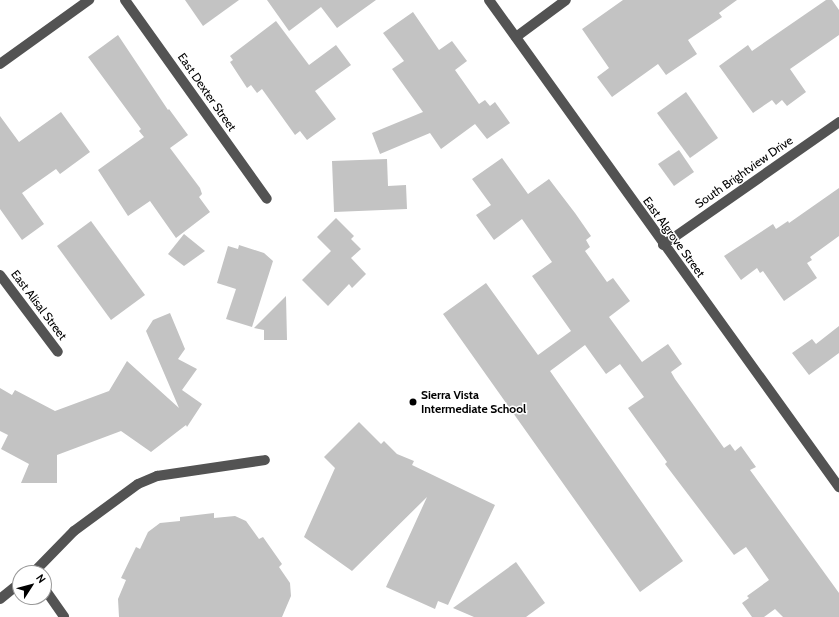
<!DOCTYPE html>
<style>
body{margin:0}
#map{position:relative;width:839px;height:617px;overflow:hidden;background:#fff;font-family:Cabin,sans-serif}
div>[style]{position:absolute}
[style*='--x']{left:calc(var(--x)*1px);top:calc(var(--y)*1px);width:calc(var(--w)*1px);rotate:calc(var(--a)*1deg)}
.building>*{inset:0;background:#c3c3c3}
.minor>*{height:10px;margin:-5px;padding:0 5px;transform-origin:5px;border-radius:5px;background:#535353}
.dots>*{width:11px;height:11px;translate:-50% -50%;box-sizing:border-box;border:2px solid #fff;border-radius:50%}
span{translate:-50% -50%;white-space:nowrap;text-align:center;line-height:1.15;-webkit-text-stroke:3px #fff;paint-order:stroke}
.street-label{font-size:12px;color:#000}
.poi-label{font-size:12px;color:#000;font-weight:700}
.left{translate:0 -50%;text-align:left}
.north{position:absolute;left:12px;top:565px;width:40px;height:40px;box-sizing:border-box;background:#fff;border:1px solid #999;border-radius:50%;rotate:54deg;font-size:11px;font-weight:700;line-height:16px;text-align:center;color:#000}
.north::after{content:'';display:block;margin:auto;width:14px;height:18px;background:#000;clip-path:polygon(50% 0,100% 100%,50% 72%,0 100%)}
</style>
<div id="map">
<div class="building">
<div style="clip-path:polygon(185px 0,239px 0,203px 26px)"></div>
<div style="clip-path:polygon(267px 0,376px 0,337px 28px,321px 7px,289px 31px)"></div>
<div style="clip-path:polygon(623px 0,737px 0,719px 13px,722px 17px,688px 40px,697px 54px,666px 75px,658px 64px,612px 97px,597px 77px,609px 68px,582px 29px)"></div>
<div style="clip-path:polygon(826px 0,832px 0,839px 10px,839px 35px,790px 69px,806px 92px,787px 106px,782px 100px,776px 105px,772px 100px,753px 113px,719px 66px,748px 45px,752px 51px)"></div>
<div style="clip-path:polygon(413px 12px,439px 50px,452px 41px,467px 61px,455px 70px,479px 104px,485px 100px,490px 106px,495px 102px,510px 123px,487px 139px,475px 124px,441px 149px,430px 133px,380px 154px,372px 133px,423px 112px,392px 69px,404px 61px,383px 33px)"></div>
<div style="clip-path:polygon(276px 21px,309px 65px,336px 45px,351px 65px,315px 91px,336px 119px,307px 140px,300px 131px,295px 135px,262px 89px,257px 93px,251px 85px,247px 88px,230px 62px,233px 60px,230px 56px)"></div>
<div style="clip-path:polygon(118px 35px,168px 110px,169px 109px,188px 135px,170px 148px,200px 188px,202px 194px,199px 197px,210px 212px,176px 238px,150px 201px,128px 216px,98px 170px,144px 137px,139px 131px,141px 129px,88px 57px)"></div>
<div style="clip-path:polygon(686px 92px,718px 138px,690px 158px,657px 113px)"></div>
<div style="clip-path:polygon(61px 112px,90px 152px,60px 174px,56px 169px,22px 193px,44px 224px,22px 240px,0 209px,0 116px,19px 142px)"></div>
<div style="clip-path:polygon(679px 150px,694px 172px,674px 186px,658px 164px)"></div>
<div style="clip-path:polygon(502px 158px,528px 194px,549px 179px,575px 213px,591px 236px,586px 240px,590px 247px,585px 251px,607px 282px,613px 278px,630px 301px,609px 317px,642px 362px,668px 344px,682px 364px,671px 372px,675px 379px,724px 448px,730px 444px,735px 451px,741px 446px,756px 467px,750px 470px,839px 593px,839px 617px,783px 617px,775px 609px,764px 617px,752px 617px,742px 603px,749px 598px,747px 596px,769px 580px,746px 547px,734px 555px,665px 464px,667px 462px,628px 408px,644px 397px,620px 364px,606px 374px,585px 345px,550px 371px,683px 561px,640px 592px,443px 314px,486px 283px,538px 355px,571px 331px,532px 276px,552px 262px,522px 219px,494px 240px,476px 215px,491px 205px,472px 179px)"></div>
<div style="clip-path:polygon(387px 159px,388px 186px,406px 185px,407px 209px,334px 212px,332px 161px)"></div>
<div style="clip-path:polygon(839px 188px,839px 236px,810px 257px,812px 260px,807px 263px,817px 278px,784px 301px,763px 271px,760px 273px,757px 268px,741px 280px,724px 256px,773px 224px,776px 229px,788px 221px,789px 223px)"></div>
<div style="clip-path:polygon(336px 218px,354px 236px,351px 239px,361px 249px,351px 258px,366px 274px,352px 288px,349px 284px,328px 306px,302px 280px,331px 251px,317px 237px)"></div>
<div style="clip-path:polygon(91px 221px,145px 295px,111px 320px,57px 246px)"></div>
<div style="clip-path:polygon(184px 234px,205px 251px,184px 266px,168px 254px)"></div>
<div style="clip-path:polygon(239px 245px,264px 253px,273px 261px,252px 327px,226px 319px,236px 289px,217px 283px,228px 246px,238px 249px)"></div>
<div style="clip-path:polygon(286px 296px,287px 340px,264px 340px,264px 330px,254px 328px)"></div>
<div style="clip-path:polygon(170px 313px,185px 349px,178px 359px,197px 369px,182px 390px,202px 404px,187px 427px,186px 425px,151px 452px,121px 431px,57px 455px,57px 483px,21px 483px,29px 464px,1px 449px,8px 435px,0 431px,0 388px,12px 395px,15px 390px,55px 411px,109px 391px,127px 361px,179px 408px,146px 331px,153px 320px)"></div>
<div style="clip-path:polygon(839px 326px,839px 353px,809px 375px,792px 353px,812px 339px,816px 344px)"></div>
<div style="clip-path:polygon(359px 422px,381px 444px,384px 441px,397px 454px,414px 461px,412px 465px,495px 505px,448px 605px,438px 601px,435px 609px,386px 587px,427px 497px,352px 571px,304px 537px,335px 468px,324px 457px)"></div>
<div style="clip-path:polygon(214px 513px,214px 518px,235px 516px,246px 521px,259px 539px,263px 537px,282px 564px,279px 567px,290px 583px,291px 596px,282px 617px,119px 617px,118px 599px,126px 580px,121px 578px,136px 547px,140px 549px,148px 532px,160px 523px,180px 521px,180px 517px)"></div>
<div style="clip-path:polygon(516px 562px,545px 603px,526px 617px,474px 617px,453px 608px)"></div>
</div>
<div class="minor">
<div style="--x:125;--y:0;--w:244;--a:54.5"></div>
<div style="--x:489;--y:0;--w:600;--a:54.3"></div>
<div style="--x:516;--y:37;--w:62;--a:-36.5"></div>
<div style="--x:0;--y:64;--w:110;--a:-35.7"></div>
<div style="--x:663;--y:245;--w:215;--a:-34.9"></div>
<div style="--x:0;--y:275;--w:96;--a:53"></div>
<div style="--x:33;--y:573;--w:59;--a:-45.7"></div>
<div style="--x:74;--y:531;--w:79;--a:-36.3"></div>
<div style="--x:138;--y:484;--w:21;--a:-23"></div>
<div style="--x:157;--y:476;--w:109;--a:-8.4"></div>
<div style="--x:44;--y:588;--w:35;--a:55"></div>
<div style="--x:0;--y:599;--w:26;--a:-39"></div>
</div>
<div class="dots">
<div style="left:413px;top:402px;background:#000"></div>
</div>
<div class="street-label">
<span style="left:207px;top:92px;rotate:55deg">East Dexter Street</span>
<span style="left:744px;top:172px;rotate:-35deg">South Brightview Drive</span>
<span style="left:674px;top:237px;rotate:54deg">East Algrove Street</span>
<span style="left:39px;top:305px;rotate:53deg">East Alisal Street</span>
</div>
<div class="poi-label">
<span class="left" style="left:421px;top:402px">Sierra Vista<br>Intermediate School</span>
</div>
<div class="north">N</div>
</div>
